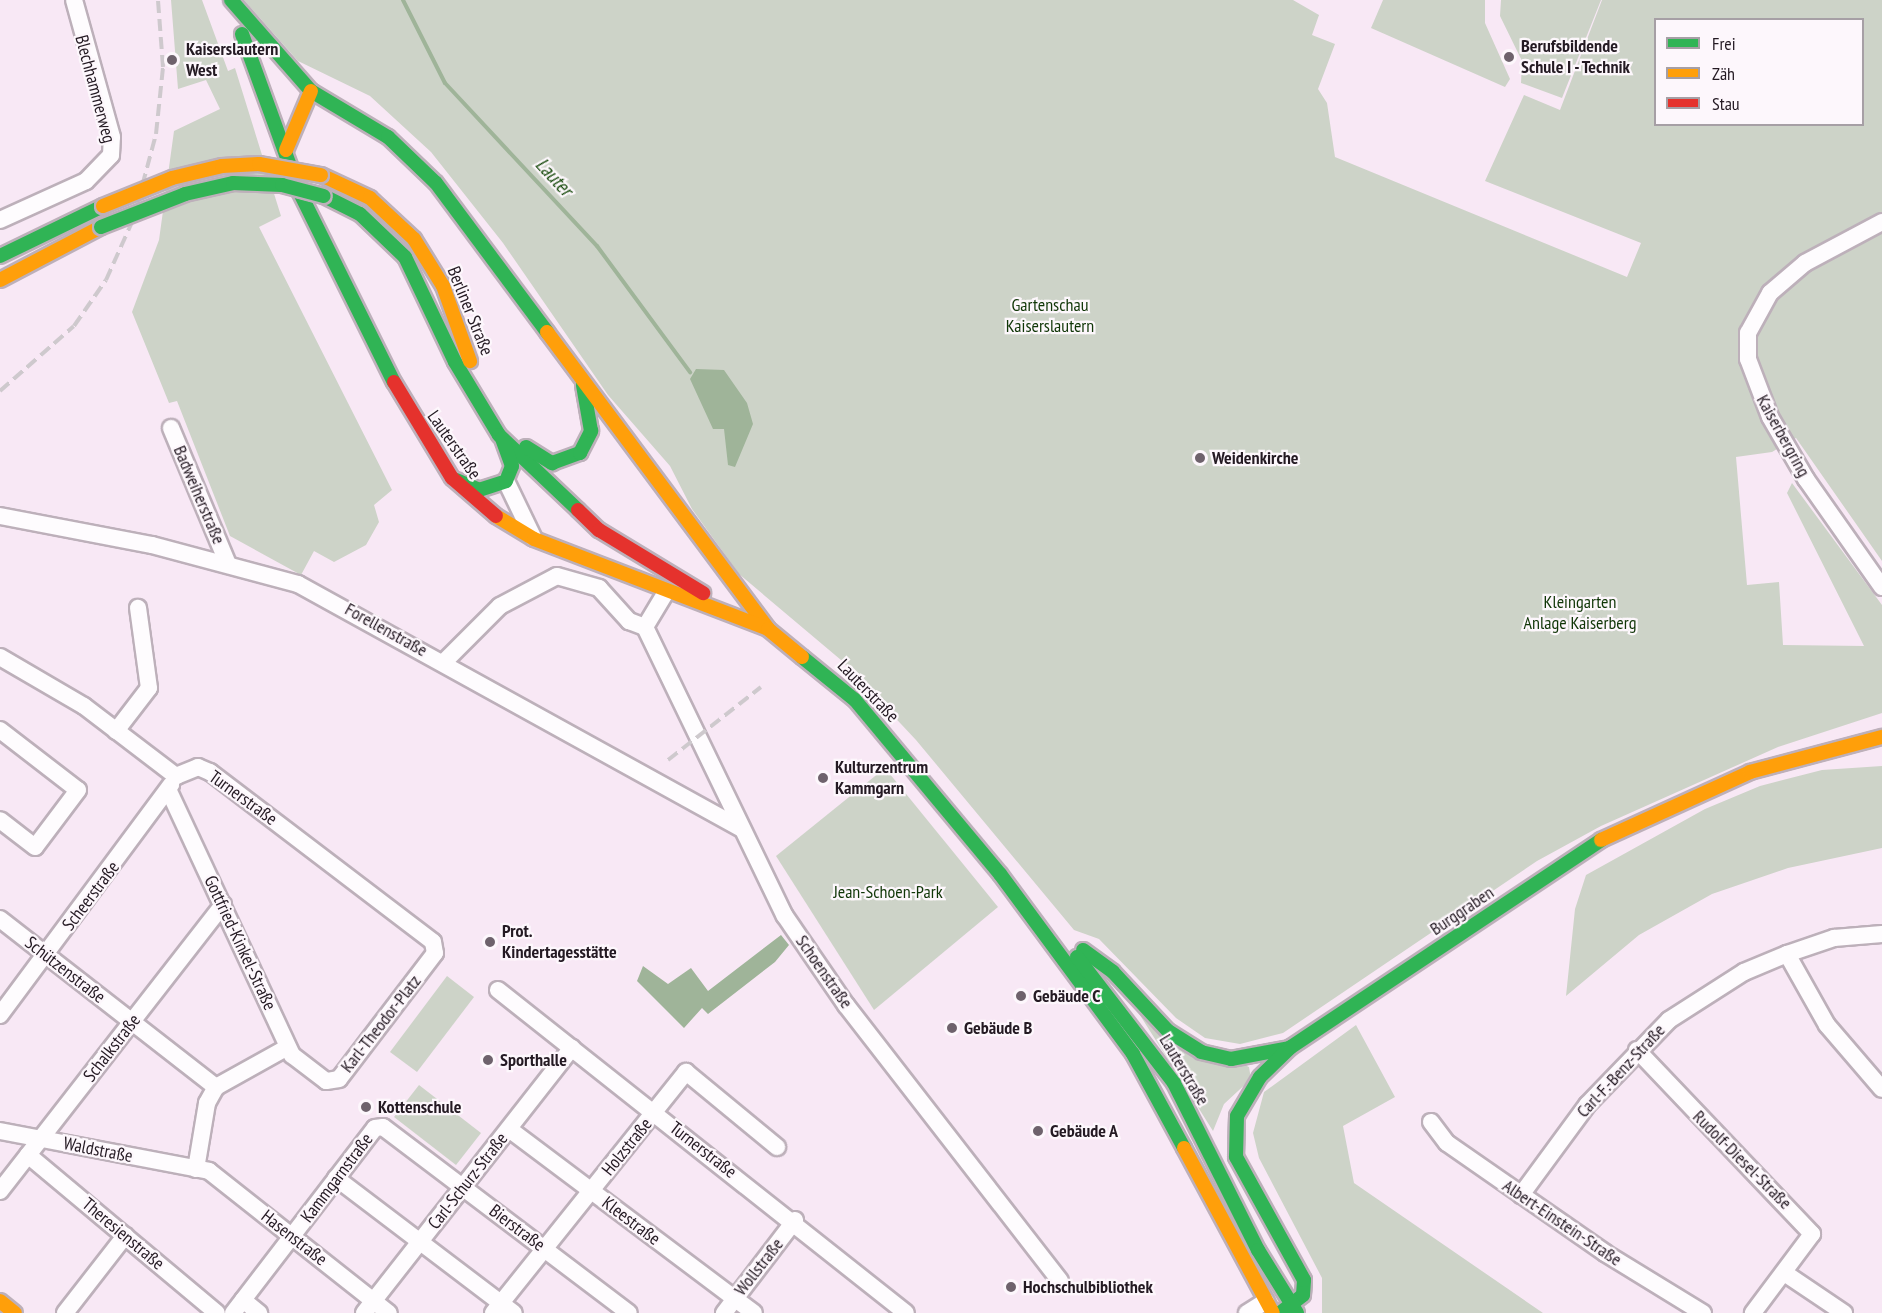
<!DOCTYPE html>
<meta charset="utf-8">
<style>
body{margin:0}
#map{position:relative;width:1882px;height:1313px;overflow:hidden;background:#f8e8f5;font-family:"PT Sans Narrow",sans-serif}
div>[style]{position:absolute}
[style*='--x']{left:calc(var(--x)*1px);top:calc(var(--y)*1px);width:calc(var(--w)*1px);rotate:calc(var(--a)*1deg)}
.green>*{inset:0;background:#cdd3c8}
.water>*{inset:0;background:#9fb499}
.stream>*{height:4px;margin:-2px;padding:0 2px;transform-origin:2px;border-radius:2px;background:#9fb499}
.roads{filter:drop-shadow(2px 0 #bdb0ba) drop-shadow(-2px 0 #bdb0ba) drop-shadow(0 2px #bdb0ba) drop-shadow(0 -2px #bdb0ba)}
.street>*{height:16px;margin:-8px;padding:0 8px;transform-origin:8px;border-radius:8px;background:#fefcfe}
.fast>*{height:14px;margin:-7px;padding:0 7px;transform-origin:7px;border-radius:7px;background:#30b455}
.slow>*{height:14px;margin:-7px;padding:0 7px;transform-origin:7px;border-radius:7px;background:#ff9f0a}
.jam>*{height:14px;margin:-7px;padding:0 7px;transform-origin:7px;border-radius:7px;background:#e5322d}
.rail>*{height:4px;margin-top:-2px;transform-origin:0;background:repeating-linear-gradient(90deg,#cec9cd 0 12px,transparent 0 18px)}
.bridges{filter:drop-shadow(2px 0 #bdb0ba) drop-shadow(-2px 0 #bdb0ba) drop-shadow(0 2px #bdb0ba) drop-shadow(0 -2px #bdb0ba)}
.fast-bridge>*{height:14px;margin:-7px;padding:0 7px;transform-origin:7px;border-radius:7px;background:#30b455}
.slow-bridge>*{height:14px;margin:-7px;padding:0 7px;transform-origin:7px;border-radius:7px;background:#ff9f0a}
.dots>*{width:16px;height:16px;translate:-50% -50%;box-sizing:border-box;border:3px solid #fdf7fc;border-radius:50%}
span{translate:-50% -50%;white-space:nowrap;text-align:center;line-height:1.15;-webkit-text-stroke:4.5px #fdf7fc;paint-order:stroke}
.poi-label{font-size:18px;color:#241a23;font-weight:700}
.left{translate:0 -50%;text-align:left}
.street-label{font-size:18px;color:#241a23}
.park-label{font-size:18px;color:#103607}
.water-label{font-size:20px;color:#1c4e11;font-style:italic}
.legend{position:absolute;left:1654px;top:18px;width:210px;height:108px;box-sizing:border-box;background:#fdf7fc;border:2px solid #a69fa5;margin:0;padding:8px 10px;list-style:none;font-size:18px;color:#241a23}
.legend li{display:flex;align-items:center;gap:12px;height:30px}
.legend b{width:30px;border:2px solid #a69fa5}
</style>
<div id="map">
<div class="green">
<div style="clip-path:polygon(171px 0,202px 0,228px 71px,235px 68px,281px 216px,259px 227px,392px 490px,374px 505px,379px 522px,366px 545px,334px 562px,314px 551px,301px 575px,230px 536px,177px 401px,169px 403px,132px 312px,159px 240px,174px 131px,220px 109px,206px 80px,178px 89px)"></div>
<div style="clip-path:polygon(evenodd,244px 0,1293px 0,1319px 15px,1312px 35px,1335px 44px,1318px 89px,1327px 103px,1335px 157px,1627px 277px,1641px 243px,1485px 181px,1524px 95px,1560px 110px,1602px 0,1882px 0,1882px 561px,1796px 438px,1772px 452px,1736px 457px,1747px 585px,1779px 582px,1783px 645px,1864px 646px,1787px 493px,1792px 483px,1882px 605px,1882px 713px,1778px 747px,1601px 826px,1537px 861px,1283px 1033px,1240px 1044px,1205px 1038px,1176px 1018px,1099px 939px,1074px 930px,916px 740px,841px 660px,739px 574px,692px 509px,670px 466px,608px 395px,503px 243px,431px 152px,370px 96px,298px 61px,244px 0,1656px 20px,1862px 20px,1862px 124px,1656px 124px,1656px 20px)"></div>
<div style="clip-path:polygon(1383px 0,1485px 0,1485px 23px,1510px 79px,1505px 87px,1371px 28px)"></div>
<div style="clip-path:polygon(1501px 0,1601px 0,1562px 98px,1521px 83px,1522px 61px,1500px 16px)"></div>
<div style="clip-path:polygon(1882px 766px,1882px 848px,1788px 868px,1712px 894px,1639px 935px,1566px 996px,1575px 909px,1586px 875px,1705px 809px,1760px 786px,1822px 770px)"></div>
<div style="clip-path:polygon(885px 768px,998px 907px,874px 1010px,776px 856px)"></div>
<div style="clip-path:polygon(447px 976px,474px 997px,417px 1072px,390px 1052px)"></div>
<div style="clip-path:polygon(1138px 1012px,1249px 1067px,1251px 1079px,1224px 1104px,1213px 1131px)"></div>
<div style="clip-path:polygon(1356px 1025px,1395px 1097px,1343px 1126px,1354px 1183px,1543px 1313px,1322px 1313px,1322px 1278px,1259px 1158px,1253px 1133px,1264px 1092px)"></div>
<div style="clip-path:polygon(419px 1085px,481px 1133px,456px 1165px,394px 1117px)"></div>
</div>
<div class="water">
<div style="clip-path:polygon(696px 369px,724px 370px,747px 403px,753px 424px,735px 467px,728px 465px,724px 429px,713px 429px,690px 379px)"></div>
<div style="clip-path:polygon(781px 935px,789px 945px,775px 962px,708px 1014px,702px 1008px,684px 1028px,637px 981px,643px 966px,668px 984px,691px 968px,708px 991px)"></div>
</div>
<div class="stream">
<div style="--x:403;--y:0;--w:93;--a:63.2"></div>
<div style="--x:445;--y:83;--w:223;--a:47"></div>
<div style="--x:597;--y:246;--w:157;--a:53.6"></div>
</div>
<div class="roads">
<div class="street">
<div style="--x:0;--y:220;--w:94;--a:-24.4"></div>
<div style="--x:86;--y:181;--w:36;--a:-46"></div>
<div style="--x:111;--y:155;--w:18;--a:-87"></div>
<div style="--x:112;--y:137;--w:142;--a:-105.5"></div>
<div style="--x:1882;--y:222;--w:87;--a:152"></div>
<div style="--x:1805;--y:263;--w:46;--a:139.4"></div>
<div style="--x:1770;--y:293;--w:46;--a:118.8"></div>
<div style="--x:1748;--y:333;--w:26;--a:90"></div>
<div style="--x:1748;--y:359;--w:62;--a:69.2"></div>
<div style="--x:1770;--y:417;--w:72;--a:59.9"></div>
<div style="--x:1806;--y:479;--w:132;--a:54.9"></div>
<div style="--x:171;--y:428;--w:145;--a:67.3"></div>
<div style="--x:506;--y:481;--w:62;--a:64.3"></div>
<div style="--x:0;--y:516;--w:155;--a:10.8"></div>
<div style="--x:152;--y:545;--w:151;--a:15"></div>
<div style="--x:298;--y:584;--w:505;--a:28.9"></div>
<div style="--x:645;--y:627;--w:321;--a:64.2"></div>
<div style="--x:785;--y:916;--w:108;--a:55.6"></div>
<div style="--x:846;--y:1005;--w:349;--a:52.2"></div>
<div style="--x:0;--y:657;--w:97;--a:30.3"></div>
<div style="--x:84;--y:706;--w:116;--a:37.3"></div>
<div style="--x:176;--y:776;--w:24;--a:-22"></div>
<div style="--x:198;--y:767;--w:13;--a:23"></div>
<div style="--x:210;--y:772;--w:280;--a:37.3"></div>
<div style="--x:433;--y:942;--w:11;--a:80"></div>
<div style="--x:435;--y:953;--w:158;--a:127.3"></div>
<div style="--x:339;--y:1079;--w:13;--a:171"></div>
<div style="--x:326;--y:1081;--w:43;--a:-142.6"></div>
<div style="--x:292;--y:1055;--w:289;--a:-115"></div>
<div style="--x:444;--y:662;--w:79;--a:-45"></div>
<div style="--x:500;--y:606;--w:64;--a:-27.8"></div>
<div style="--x:557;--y:576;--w:44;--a:15.9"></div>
<div style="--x:599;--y:588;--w:45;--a:47.7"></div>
<div style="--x:629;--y:621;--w:17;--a:21"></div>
<div style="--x:645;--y:627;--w:41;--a:-59"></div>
<div style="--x:0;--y:730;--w:98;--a:37.6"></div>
<div style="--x:78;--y:790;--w:71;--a:127"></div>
<div style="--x:35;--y:847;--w:44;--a:-142.4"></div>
<div style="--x:116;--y:731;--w:54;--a:-52.5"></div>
<div style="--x:149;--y:688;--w:81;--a:-97.8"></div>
<div style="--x:0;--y:919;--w:274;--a:37.9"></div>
<div style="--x:1787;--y:954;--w:81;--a:60.6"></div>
<div style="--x:1827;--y:1025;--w:84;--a:49.3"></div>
<div style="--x:498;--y:990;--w:520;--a:38.37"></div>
<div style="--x:0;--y:1015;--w:287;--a:-53.4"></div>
<div style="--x:1637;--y:1050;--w:254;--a:46.4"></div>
<div style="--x:1812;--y:1234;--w:99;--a:126.8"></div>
<div style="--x:1431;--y:1122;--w:26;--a:53"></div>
<div style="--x:1447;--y:1143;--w:193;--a:34.8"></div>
<div style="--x:1605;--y:1253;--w:115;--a:31.5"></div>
<div style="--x:509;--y:1129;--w:306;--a:36.9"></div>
<div style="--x:0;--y:1131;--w:213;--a:10.8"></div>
<div style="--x:209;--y:1171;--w:229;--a:38.3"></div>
<div style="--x:28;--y:1155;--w:246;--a:39.9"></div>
<div style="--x:196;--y:1169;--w:67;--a:-80.5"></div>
<div style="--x:207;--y:1103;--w:18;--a:-61"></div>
<div style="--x:216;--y:1087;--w:82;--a:-29.1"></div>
<div style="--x:336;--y:1178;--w:223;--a:37.2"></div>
<div style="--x:0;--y:1191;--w:363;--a:-52.1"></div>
<div style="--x:1521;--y:1195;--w:112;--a:-53.7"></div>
<div style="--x:1587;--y:1105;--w:118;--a:-46"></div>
<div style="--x:1669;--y:1020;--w:89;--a:-32.6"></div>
<div style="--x:1744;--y:972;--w:47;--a:-22.7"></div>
<div style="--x:1787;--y:954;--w:50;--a:-18.8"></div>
<div style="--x:1834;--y:938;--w:48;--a:-4.8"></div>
<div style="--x:1786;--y:1274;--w:70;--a:33.9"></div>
<div style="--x:243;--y:1300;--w:21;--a:39"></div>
<div style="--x:65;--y:1313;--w:98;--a:-52.1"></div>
<div style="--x:233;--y:1313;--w:233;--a:-52.5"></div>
<div style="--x:375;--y:1128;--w:8;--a:-7"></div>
<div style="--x:383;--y:1127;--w:308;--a:37.1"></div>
<div style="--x:364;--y:1313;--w:337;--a:-51.9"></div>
<div style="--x:493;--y:1313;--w:309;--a:-51.3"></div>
<div style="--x:686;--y:1072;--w:118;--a:39.5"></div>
<div style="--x:724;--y:1313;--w:117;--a:-52.6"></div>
<div style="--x:1247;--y:1313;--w:22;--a:-32"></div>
</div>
<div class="fast">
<div style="--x:231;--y:0;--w:121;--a:48.7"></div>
<div style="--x:311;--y:91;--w:90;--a:30.9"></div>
<div style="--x:388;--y:137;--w:66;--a:43.8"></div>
<div style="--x:436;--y:183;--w:186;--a:53.3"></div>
<div style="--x:242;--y:34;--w:167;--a:70"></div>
<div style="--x:299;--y:191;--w:213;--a:63.6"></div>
<div style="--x:324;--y:196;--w:40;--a:26.6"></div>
<div style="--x:360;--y:214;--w:62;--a:43.7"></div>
<div style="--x:405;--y:257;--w:116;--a:64.5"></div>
<div style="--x:455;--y:362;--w:85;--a:58.9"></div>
<div style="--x:499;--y:435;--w:109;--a:43.5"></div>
<div style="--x:0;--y:256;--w:114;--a:-25.9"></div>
<div style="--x:526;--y:447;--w:31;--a:32"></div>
<div style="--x:552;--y:463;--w:30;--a:-20"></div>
<div style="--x:580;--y:453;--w:25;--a:-63"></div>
<div style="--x:591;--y:431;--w:47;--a:-99.9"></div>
<div style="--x:456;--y:480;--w:25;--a:23"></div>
<div style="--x:479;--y:490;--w:28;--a:-18"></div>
<div style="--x:506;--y:481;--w:16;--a:-68"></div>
<div style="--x:512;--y:466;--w:29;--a:-110"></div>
<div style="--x:802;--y:657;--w:68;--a:39.1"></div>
<div style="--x:855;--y:700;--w:226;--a:50.2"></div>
<div style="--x:1000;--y:874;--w:224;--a:53.5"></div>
<div style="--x:1133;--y:1054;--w:107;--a:61.5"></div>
<div style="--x:1083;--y:950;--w:37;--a:36"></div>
<div style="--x:1113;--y:972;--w:81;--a:47"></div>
<div style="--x:1168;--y:1031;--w:39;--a:32"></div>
<div style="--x:1201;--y:1052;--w:31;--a:13"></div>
<div style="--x:1231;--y:1059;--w:59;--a:-10.7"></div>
<div style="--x:1077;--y:957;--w:159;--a:52.4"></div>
<div style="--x:1174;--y:1083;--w:187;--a:63.3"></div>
<div style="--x:1258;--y:1250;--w:74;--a:58.2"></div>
<div style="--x:1280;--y:1313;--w:29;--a:-38"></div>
<div style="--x:1303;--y:1295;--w:15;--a:-86"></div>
<div style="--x:1304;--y:1280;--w:141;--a:-118.9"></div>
<div style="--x:1236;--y:1157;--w:41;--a:-88.6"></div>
<div style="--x:1237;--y:1116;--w:45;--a:-59.5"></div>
<div style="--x:1260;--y:1077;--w:43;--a:-44.1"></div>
<div style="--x:1291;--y:1047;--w:373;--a:-33.7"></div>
</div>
<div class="slow">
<div style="--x:286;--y:150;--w:64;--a:-67"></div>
<div style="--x:321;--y:175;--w:54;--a:25.1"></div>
<div style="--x:370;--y:198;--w:60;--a:43"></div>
<div style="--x:414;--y:239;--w:55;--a:58.3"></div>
<div style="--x:443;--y:286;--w:80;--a:70.2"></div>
<div style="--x:0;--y:280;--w:114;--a:-27.7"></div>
<div style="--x:547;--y:332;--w:370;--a:53.3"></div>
<div style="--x:496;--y:516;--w:44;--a:31.2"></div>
<div style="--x:534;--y:539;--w:251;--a:21"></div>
<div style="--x:768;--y:629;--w:44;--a:39.5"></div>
<div style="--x:1601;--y:840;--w:164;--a:-24.5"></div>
<div style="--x:1750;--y:772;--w:137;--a:-14.9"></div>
<div style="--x:1184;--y:1148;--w:187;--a:61.7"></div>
<div style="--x:0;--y:1301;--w:19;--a:39"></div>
</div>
<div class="jam">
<div style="--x:394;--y:382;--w:112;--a:58.9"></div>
<div style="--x:452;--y:478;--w:58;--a:40.8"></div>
<div style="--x:578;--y:510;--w:29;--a:44"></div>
<div style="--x:599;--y:530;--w:122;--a:31.2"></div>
</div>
</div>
<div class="rail">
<div style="--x:0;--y:391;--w:98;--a:-41.3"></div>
<div style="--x:74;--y:326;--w:56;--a:-55.2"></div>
<div style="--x:106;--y:280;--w:66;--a:-65.8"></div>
<div style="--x:133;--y:220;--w:89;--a:-75"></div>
<div style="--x:156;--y:134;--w:67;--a:-84"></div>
<div style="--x:163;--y:67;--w:67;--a:-94.3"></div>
<div style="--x:668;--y:760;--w:118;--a:-38.1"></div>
</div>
<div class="bridges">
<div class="fast-bridge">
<div style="--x:101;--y:227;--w:90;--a:-21.4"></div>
<div style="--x:185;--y:194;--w:49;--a:-12.9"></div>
<div style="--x:233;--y:183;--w:49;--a:2.3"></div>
<div style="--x:282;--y:185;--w:43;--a:14.7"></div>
</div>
<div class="slow-bridge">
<div style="--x:103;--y:206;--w:74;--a:-22.1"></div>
<div style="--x:172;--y:178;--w:51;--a:-13.5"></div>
<div style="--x:222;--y:166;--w:37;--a:-3"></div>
<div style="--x:259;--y:164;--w:63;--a:10.1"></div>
</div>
</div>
<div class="dots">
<div style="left:1509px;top:57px;background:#6e626c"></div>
<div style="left:172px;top:60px;background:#6e626c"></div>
<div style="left:1200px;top:458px;background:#6e626c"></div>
<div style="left:823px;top:778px;background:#6e626c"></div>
<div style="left:490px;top:942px;background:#6e626c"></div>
<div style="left:1021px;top:996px;background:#6e626c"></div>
<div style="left:952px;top:1028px;background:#6e626c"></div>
<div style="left:488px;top:1060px;background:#6e626c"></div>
<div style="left:366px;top:1107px;background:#6e626c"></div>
<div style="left:1038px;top:1131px;background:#6e626c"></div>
<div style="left:1011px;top:1287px;background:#6e626c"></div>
</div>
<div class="poi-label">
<span class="left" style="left:1521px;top:57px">Berufsbildende<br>Schule I - Technik</span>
<span class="left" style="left:186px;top:60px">Kaiserslautern<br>West</span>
<span class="left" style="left:1212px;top:458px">Weidenkirche</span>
<span class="left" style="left:835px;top:778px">Kulturzentrum<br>Kammgarn</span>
<span class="left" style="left:502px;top:942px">Prot.<br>Kindertagesstätte</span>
<span class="left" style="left:1033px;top:996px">Gebäude C</span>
<span class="left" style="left:964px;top:1028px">Gebäude B</span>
<span class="left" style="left:500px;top:1060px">Sporthalle</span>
<span class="left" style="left:378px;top:1107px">Kottenschule</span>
<span class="left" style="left:1050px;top:1131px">Gebäude A</span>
<span class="left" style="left:1023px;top:1287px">Hochschulbibliothek</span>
</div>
<div class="street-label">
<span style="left:95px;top:89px;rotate:75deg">Blechhammerweg</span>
<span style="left:470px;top:311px;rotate:68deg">Berliner Straße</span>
<span style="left:1783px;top:436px;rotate:61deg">Kaiserbergring</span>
<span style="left:454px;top:445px;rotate:55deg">Lauterstraße</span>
<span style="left:199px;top:495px;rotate:67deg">Badweiherstraße</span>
<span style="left:386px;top:630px;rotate:29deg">Forellenstraße</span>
<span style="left:868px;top:691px;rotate:46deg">Lauterstraße</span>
<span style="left:243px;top:798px;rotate:36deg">Turnerstraße</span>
<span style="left:91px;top:896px;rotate:-53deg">Scheerstraße</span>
<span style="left:1462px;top:911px;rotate:-34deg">Burggraben</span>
<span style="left:240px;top:943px;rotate:65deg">Gottfried-Kinkel-Straße</span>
<span style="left:65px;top:970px;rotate:38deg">Schützenstraße</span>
<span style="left:824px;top:972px;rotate:55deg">Schoenstraße</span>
<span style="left:381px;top:1024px;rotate:-52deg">Karl-Theodor-Platz</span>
<span style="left:112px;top:1048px;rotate:-52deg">Schalkstraße</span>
<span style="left:1184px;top:1070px;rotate:59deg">Lauterstraße</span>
<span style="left:1621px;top:1071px;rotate:-47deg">Carl-F.-Benz-Straße</span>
<span style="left:627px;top:1147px;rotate:-51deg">Holzstraße</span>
<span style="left:98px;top:1150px;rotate:11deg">Waldstraße</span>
<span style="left:703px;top:1150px;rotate:38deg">Turnerstraße</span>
<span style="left:1742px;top:1160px;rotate:45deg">Rudolf-Diesel-Straße</span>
<span style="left:337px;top:1178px;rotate:-53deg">Kammgarnstraße</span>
<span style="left:468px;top:1181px;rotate:-52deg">Carl-Schurz-Straße</span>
<span style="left:631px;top:1221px;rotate:37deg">Kleestraße</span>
<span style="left:1562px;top:1223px;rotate:34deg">Albert-Einstein-Straße</span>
<span style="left:517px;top:1228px;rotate:37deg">Bierstraße</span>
<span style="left:123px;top:1234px;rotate:40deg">Theresienstraße</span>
<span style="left:294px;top:1238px;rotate:38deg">Hasenstraße</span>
<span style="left:759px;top:1267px;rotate:-52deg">Wollstraße</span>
</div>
<div class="park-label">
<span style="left:1050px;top:316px">Gartenschau<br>Kaiserslautern</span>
<span style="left:1580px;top:613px">Kleingarten<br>Anlage Kaiserberg</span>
<span style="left:888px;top:892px">Jean-Schoen-Park</span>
</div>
<div class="water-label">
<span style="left:554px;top:177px;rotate:47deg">Lauter</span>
</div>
<ul class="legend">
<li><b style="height:8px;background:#30b455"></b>Frei</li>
<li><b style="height:8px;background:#ff9f0a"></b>Zäh</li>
<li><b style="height:8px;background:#e5322d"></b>Stau</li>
</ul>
</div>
